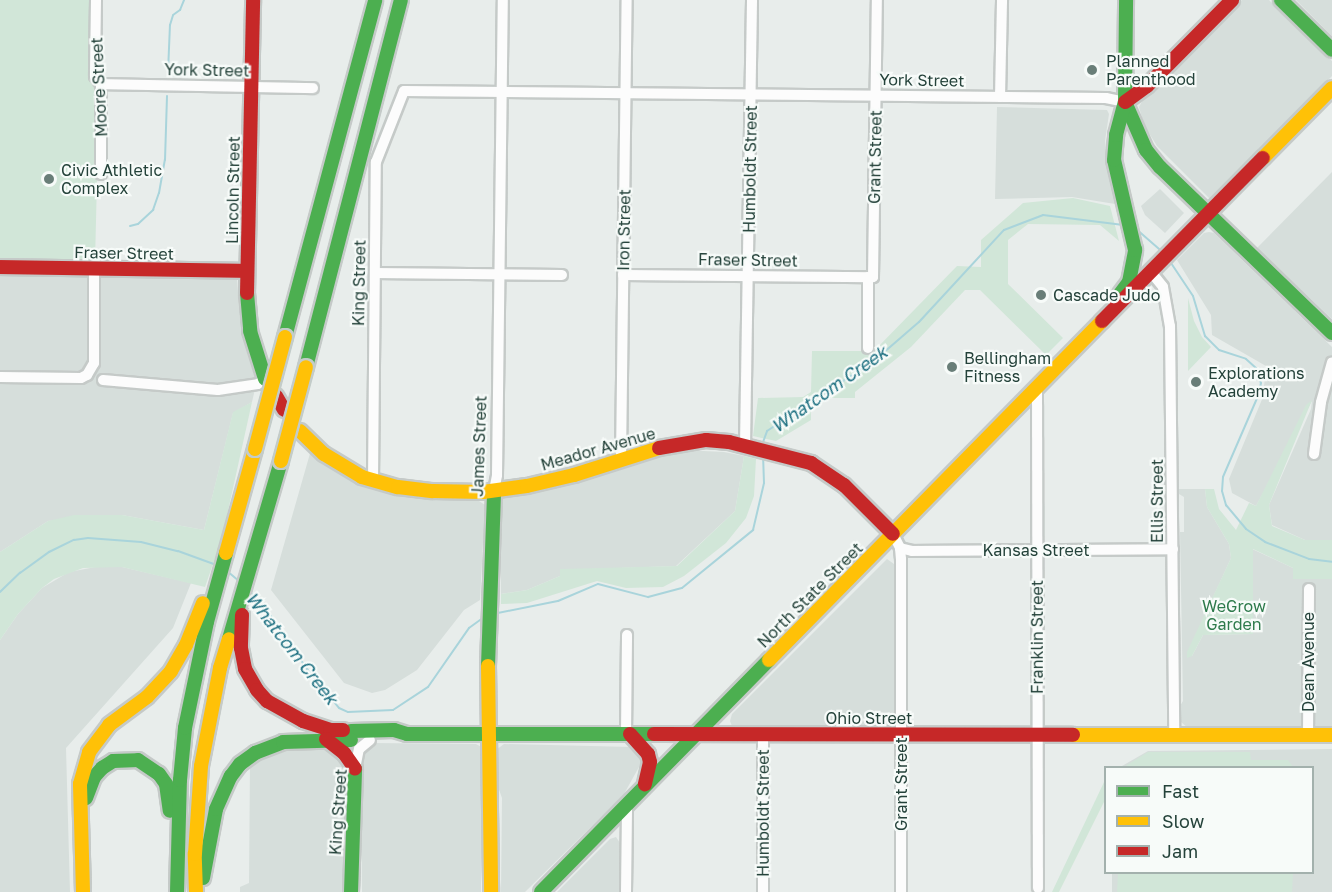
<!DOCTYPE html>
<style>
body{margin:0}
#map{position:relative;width:1332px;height:892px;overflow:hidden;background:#e8edeb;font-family:"Golos Text",sans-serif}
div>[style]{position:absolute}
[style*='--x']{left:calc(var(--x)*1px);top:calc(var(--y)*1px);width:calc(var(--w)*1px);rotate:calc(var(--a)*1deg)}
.built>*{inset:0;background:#d6dedb}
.green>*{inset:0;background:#d1e6d8}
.stream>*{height:2px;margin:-1px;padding:0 1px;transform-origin:1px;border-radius:1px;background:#a9d4db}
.roads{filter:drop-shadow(2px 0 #c5cac8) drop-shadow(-2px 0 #c5cac8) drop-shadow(0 2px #c5cac8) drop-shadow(0 -2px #c5cac8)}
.street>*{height:10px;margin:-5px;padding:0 5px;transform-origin:5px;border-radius:5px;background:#fcfcfc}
.fast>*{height:14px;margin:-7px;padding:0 7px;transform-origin:7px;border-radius:7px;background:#4caf50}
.slow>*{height:14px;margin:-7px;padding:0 7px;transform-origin:7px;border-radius:7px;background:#ffc107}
.jam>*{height:14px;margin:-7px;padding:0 7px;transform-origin:7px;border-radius:7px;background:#c62828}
.bridges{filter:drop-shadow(2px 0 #c3ccc9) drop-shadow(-2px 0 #c3ccc9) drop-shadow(0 2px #c3ccc9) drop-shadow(0 -2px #c3ccc9)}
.slow-bridge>*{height:14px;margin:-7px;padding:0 7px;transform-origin:7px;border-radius:7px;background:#ffc107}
.dots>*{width:16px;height:16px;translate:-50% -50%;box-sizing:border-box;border:3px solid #f7fbf9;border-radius:50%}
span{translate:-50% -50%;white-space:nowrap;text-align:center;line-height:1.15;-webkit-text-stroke:4.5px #f7fbf9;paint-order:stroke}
.poi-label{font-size:16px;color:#24423a}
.left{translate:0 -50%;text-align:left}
.street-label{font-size:16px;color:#24423a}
.park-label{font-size:16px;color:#2d7a4b}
.water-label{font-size:18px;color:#1c6f80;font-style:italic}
.legend{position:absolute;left:1104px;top:766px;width:210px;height:108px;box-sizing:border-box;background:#f7fbf9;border:2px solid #a3b1ad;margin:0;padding:8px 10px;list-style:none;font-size:18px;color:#24423a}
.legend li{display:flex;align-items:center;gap:12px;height:30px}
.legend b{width:30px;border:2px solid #a3b1ad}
</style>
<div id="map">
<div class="built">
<div style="clip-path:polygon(1242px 0,1269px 0,1332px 61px,1332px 76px,1219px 191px,1218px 195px,1210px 199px,1157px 146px,1144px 125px,1139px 107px,1146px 94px)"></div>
<div style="clip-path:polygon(1296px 0,1332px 0,1332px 36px)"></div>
<div style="clip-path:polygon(997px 107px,1107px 110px,1109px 114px,1105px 141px,1115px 204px,1072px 197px,995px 199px)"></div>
<div style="clip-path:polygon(1332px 172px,1332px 319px,1257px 248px)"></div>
<div style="clip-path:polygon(1160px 189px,1184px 213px,1165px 233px,1145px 215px,1141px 206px)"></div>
<div style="clip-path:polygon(1209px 232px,1214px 233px,1332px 347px,1332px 540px,1305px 540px,1272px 525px,1269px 505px,1311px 409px,1312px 401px,1256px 506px,1232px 493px,1229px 479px,1263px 397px,1266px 366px,1212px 335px,1211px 315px,1177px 260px,1204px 233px)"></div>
<div style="clip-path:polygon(0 274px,237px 278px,241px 331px,259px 372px,252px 402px,233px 413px,204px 530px,122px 515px,48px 521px,0 552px)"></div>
<div style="clip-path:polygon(311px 450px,390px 490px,454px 500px,479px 501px,485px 505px,480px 600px,464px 610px,417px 670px,385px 690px,372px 693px,344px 683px,271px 590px)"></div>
<div style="clip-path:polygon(683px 450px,724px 452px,744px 456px,735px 511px,676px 566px,560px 570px,560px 576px,527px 590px,501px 594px,500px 503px,504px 496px,565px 484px,655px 456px)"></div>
<div style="clip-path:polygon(1179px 489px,1205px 489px,1207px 507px,1229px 544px,1231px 558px,1188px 652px,1192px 656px,1203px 635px,1253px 634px,1252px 549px,1293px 568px,1293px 579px,1332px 579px,1332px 728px,1188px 728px,1181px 722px,1180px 706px,1183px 701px,1180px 532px,1184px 532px,1184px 497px,1179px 494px)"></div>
<div style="clip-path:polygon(887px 559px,894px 564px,896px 720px,893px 725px,888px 728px,732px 726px,730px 721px,732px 714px)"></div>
<div style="clip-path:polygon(101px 566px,122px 567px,191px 583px,173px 628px,66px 748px,70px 892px,0 892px,0 640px,18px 614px,42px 588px,69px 572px)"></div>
<div style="clip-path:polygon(321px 743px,347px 766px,343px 892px,240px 892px,240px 887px,249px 883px,250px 762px,260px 756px)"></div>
<div style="clip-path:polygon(371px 743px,476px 744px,483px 748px,486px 783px,481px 784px,481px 892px,362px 892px,361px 755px)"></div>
<div style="clip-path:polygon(504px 744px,632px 747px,644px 758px,624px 794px,525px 892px,501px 892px,502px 798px,497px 784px,496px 750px)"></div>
<div style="clip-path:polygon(1332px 749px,1332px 892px,1112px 892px,1112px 873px,1312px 872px,1312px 768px,1122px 766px,1148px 751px)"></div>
<div style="clip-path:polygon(616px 837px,620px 843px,620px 892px,557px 892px,610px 839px)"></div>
</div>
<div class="green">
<div style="clip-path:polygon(0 0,91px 0,90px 71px,99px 97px,95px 263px,0 261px)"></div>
<div style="clip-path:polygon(1073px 198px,1110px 206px,1119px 241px,1100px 225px,1028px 224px,1008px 240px,1008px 284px,1063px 338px,1046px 355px,980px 290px,965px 290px,911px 347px,855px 392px,855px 398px,828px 398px,811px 410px,811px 420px,776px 441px,753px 436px,758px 398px,803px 397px,811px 392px,812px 351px,874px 351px,957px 266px,981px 267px,981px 240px,1023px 203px)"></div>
<div style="clip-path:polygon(1188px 298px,1194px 321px,1202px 337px,1211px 347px,1188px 371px)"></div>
<div style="clip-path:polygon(1312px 400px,1269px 505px,1272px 526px,1305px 540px,1332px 540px,1332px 579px,1293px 579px,1293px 568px,1253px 549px,1253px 634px,1203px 635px,1192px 656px,1187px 658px,1187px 652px,1231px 558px,1229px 544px,1207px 507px,1205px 489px,1214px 489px,1219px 509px,1236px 530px,1249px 503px,1256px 506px,1306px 405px)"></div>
<div style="clip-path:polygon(252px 402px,222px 538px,205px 587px,122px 567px,83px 568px,54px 579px,42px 588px,18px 614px,0 640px,0 552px,48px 521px,74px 515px,122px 515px,204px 530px,233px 412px)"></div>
<div style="clip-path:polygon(744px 456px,756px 459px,754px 496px,746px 518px,726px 543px,684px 576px,663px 587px,626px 588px,597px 581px,527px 603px,501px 604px,501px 594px,527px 590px,560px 576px,560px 569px,677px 566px,735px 511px)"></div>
<div style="clip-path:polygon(1148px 752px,1250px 752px,1251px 760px,1288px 760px,1293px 767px,1124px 767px)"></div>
<div style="clip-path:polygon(1105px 780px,1105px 800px,1059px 892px,1052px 892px)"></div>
<div style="clip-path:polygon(1110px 873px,1293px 873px,1292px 892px,1117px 892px,1118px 874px)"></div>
</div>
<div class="stream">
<div style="--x:168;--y:72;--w:47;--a:-87.6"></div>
<div style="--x:170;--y:25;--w:10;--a:-73"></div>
<div style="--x:173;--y:15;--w:9;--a:-36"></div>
<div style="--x:180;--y:10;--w:11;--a:-68"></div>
<div style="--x:130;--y:226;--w:8;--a:-14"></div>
<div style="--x:138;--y:224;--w:21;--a:-43"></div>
<div style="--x:153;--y:210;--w:18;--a:-71"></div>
<div style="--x:159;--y:193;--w:34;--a:-80"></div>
<div style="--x:165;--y:160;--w:64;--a:-88.2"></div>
<div style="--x:1135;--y:228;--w:38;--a:41"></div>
<div style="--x:1169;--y:260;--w:43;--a:56.3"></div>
<div style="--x:1193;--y:296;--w:42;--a:73.3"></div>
<div style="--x:1205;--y:336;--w:20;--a:45"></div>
<div style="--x:1219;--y:350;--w:28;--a:18"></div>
<div style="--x:1246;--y:359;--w:13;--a:42"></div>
<div style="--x:1256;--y:368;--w:16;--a:72"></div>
<div style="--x:1261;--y:383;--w:13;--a:103"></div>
<div style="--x:1258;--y:396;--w:88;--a:113.4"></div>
<div style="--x:1223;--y:477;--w:14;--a:94"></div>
<div style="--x:1222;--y:491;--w:15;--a:74"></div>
<div style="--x:1226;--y:505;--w:31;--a:50"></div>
<div style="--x:1246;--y:529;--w:23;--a:34"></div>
<div style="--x:1265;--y:542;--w:47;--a:21.1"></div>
<div style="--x:1309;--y:559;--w:23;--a:7"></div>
<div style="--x:762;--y:445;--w:15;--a:-70"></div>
<div style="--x:767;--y:431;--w:129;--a:-33.3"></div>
<div style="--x:875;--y:360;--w:58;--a:-40.8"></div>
<div style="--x:919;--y:322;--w:125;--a:-47.3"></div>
<div style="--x:1004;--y:230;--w:42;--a:-21"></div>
<div style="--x:1043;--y:215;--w:81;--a:7.1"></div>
<div style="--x:227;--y:571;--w:16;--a:40"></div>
<div style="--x:249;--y:591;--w:21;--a:45"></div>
<div style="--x:264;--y:606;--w:76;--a:55.7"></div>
<div style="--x:307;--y:669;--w:50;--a:50.6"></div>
<div style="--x:339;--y:708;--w:10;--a:24"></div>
<div style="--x:348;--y:712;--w:45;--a:-2.5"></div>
<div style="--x:393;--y:710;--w:42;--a:-33.3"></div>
<div style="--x:428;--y:687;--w:72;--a:-55.2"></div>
<div style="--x:469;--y:628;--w:17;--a:-36"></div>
<div style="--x:0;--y:592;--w:28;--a:-44"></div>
<div style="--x:20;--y:573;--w:36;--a:-36"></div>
<div style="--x:49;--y:552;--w:28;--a:-26"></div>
<div style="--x:74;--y:540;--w:14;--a:-8"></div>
<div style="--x:88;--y:538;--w:53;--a:4.3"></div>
<div style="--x:141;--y:542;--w:38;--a:14"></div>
<div style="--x:178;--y:551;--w:38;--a:20"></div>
<div style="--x:493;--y:614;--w:66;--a:-11.3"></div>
<div style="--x:558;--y:601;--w:43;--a:-23"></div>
<div style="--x:598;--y:584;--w:52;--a:14.6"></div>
<div style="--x:648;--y:597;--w:35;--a:-15"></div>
<div style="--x:682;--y:588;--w:92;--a:-39.2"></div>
<div style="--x:753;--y:530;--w:48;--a:-76.8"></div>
<div style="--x:764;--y:483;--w:27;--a:-92"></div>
</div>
<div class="roads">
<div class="street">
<div style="--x:96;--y:0;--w:76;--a:90.8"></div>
<div style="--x:95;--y:76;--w:10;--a:53"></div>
<div style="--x:101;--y:84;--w:90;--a:90"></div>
<div style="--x:101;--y:84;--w:212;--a:1.1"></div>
<div style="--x:1000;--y:97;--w:97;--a:-88.8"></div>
<div style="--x:1151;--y:272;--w:19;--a:51"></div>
<div style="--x:1163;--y:287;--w:40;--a:80"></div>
<div style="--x:1170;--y:326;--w:409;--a:89.4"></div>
<div style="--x:375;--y:273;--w:187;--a:0.6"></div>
<div style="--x:623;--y:275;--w:250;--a:0.5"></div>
<div style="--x:873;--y:277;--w:277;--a:-89.2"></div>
<div style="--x:868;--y:348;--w:71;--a:-90"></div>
<div style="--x:0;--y:377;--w:81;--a:0.7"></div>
<div style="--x:81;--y:378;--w:7;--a:-27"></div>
<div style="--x:87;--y:375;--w:14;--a:-60"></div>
<div style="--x:94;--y:363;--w:94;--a:-90"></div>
<div style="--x:103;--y:380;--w:115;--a:5"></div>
<div style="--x:218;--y:390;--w:40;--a:-8.5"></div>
<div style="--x:258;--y:384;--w:9;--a:-36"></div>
<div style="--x:1037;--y:387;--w:501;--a:89.89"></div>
<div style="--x:745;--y:446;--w:446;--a:-89.1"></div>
<div style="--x:1314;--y:454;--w:52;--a:-82.3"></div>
<div style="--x:1321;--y:402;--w:41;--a:-74.6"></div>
<div style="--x:621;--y:460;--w:460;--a:-89.3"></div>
<div style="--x:373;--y:481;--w:319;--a:-89.5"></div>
<div style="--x:376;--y:162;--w:76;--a:-68.5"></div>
<div style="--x:404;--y:91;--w:702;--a:0.57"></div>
<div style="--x:1106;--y:98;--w:19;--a:12"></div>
<div style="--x:494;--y:491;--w:16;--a:-79"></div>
<div style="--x:497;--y:475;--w:475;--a:-89.3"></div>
<div style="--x:893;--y:534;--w:16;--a:63"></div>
<div style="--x:900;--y:548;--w:11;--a:85"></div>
<div style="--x:901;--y:559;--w:333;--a:90"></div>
<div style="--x:900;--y:548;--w:12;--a:14"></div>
<div style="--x:912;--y:551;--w:261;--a:-0.4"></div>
<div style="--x:626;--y:734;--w:99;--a:-89.4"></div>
<div style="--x:763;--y:735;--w:157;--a:90"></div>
<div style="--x:1308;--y:735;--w:146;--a:-89.6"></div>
<div style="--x:355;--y:769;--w:20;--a:-79"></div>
<div style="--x:359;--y:749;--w:14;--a:-39"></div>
<div style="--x:626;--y:892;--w:87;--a:-89.3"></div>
</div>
<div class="fast">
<div style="--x:1281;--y:0;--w:71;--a:44.4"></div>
<div style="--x:1125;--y:102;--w:52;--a:66.4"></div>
<div style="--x:1146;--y:150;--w:22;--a:51"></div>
<div style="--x:1160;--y:167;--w:239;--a:44"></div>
<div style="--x:247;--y:293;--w:38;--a:85"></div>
<div style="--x:250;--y:331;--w:50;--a:72.6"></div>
<div style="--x:1120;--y:294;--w:15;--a:-53"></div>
<div style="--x:1129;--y:282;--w:33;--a:-79"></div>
<div style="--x:1135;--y:250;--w:92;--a:-103.1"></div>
<div style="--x:1114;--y:160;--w:25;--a:-85"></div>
<div style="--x:1116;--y:135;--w:34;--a:-75"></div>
<div style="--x:1125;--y:102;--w:102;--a:-89.4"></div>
<div style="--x:285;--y:337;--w:349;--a:-75"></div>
<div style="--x:306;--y:367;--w:379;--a:-75.5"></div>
<div style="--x:229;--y:639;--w:185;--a:-73.7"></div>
<div style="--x:488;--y:666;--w:175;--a:-88"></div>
<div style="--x:351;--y:731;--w:43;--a:-1.3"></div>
<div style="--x:394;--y:730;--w:14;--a:17"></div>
<div style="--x:407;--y:734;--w:247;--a:0"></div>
<div style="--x:86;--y:798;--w:22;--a:-69"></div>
<div style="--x:94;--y:777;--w:12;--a:-48"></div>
<div style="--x:102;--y:768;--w:13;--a:-32"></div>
<div style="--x:113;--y:761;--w:25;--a:-2"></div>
<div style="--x:138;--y:760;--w:25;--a:34"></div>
<div style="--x:159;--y:774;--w:12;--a:55"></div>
<div style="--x:166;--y:784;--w:27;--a:82"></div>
<div style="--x:203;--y:878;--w:70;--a:-79.3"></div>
<div style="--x:216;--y:809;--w:36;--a:-66"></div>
<div style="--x:231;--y:776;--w:15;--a:-53"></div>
<div style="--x:240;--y:764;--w:19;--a:-36"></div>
<div style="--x:255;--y:753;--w:30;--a:-21"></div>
<div style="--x:283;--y:742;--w:68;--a:-1.7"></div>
<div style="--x:177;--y:892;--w:112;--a:-88.5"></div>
<div style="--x:180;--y:780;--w:52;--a:-84.5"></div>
<div style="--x:185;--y:728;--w:108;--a:-78.3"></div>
<div style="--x:207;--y:622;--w:72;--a:-74.6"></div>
<div style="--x:351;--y:892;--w:123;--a:-88.1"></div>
<div style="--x:541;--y:892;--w:325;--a:-45.5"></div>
</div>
<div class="slow">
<div style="--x:1263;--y:158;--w:98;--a:-45.4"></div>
<div style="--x:300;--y:431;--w:33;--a:44"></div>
<div style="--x:324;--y:454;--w:44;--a:31.2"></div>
<div style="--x:362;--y:477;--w:37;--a:16"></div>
<div style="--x:398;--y:487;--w:35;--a:7"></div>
<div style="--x:433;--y:491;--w:50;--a:1.1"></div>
<div style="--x:483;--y:492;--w:44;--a:-7.8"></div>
<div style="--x:527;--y:486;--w:48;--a:-13.2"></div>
<div style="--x:574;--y:475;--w:89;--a:-17.6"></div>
<div style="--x:226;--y:553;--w:108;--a:-74.4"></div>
<div style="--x:769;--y:660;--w:475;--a:-45.5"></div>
<div style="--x:488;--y:666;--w:226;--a:89.2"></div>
<div style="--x:1073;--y:735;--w:259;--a:0"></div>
<div style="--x:83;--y:892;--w:108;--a:-91.6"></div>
<div style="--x:80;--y:784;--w:33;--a:-74"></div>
<div style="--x:89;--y:752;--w:34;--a:-53"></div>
<div style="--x:109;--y:725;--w:47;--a:-36.4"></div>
<div style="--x:147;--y:697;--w:35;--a:-47"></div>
<div style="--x:171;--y:671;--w:30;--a:-60"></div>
<div style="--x:186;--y:645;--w:45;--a:-68"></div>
<div style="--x:196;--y:892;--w:38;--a:-92"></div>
<div style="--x:195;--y:854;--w:88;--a:-86.1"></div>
<div style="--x:201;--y:766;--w:100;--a:-79"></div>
<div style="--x:220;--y:668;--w:30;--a:-73"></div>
</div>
<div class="jam">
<div style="--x:1125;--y:102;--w:27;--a:-36"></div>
<div style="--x:1147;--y:86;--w:121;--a:-45.3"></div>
<div style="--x:0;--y:267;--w:247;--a:0.9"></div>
<div style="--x:247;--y:293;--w:293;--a:-88.8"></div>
<div style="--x:1102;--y:321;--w:229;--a:-45.4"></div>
<div style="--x:276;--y:396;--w:16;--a:60"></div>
<div style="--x:659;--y:448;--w:48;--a:-9.7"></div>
<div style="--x:706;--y:440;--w:23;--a:5"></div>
<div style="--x:729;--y:442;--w:85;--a:14.4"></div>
<div style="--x:811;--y:463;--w:40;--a:34"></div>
<div style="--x:844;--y:485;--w:69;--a:45"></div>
<div style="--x:242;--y:615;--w:33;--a:92"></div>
<div style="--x:241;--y:648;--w:21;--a:79"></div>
<div style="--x:245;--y:669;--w:24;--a:60"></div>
<div style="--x:257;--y:690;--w:15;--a:48"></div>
<div style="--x:267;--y:701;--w:41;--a:29.1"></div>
<div style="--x:303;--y:721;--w:28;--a:18"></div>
<div style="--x:330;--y:730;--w:13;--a:0"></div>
<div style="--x:630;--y:734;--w:27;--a:48"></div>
<div style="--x:648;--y:754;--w:8;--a:76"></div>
<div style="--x:650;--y:762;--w:23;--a:103"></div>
<div style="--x:654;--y:734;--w:419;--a:0.1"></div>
<div style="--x:326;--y:739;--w:23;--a:38"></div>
<div style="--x:344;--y:753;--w:19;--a:55"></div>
</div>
</div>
<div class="bridges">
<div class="slow-bridge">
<div style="--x:255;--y:449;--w:116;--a:-75"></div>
<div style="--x:281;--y:461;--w:97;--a:-75.1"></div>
</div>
</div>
<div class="dots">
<div style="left:1092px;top:70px;background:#697e78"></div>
<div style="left:49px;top:179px;background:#697e78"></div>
<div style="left:1041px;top:295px;background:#697e78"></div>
<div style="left:952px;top:367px;background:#697e78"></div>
<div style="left:1196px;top:382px;background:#697e78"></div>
</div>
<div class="poi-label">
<span class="left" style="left:1106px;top:70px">Planned<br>Parenthood</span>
<span class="left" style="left:61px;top:179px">Civic Athletic<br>Complex</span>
<span class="left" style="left:1053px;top:295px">Cascade Judo</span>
<span class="left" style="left:964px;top:367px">Bellingham<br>Fitness</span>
<span class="left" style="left:1208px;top:382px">Explorations<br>Academy</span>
</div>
<div class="street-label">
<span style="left:207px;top:70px;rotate:1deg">York Street</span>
<span style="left:922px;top:80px;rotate:1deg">York Street</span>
<span style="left:99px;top:87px;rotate:-93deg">Moore Street</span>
<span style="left:875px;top:157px;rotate:-89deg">Grant Street</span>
<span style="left:750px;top:169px;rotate:-89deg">Humboldt Street</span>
<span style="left:233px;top:190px;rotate:-89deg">Lincoln Street</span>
<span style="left:624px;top:230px;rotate:-89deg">Iron Street</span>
<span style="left:124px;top:253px;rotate:1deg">Fraser Street</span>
<span style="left:748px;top:260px;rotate:1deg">Fraser Street</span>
<span style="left:359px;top:283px;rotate:-89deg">King Street</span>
<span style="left:479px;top:446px;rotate:-88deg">James Street</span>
<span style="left:598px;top:449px;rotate:-16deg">Meador Avenue</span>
<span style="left:1157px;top:501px;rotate:-90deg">Ellis Street</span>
<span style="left:1036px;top:550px">Kansas Street</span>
<span style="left:810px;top:595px;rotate:-45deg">North State Street</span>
<span style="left:1037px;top:637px;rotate:-90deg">Franklin Street</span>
<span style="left:1308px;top:662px;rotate:-90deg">Dean Avenue</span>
<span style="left:869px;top:718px">Ohio Street</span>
<span style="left:901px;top:784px;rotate:-90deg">Grant Street</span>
<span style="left:338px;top:812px;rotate:-86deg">King Street</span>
<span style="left:763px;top:813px;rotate:-90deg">Humboldt Street</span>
</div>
<div class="park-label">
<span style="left:1234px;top:615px">WeGrow<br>Garden</span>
</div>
<div class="water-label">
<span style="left:829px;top:389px;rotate:-35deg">Whatcom Creek</span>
<span style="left:292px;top:648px;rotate:52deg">Whatcom Creek</span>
</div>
<ul class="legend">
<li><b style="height:8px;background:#4caf50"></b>Fast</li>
<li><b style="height:8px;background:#ffc107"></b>Slow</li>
<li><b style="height:8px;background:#c62828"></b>Jam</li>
</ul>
</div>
